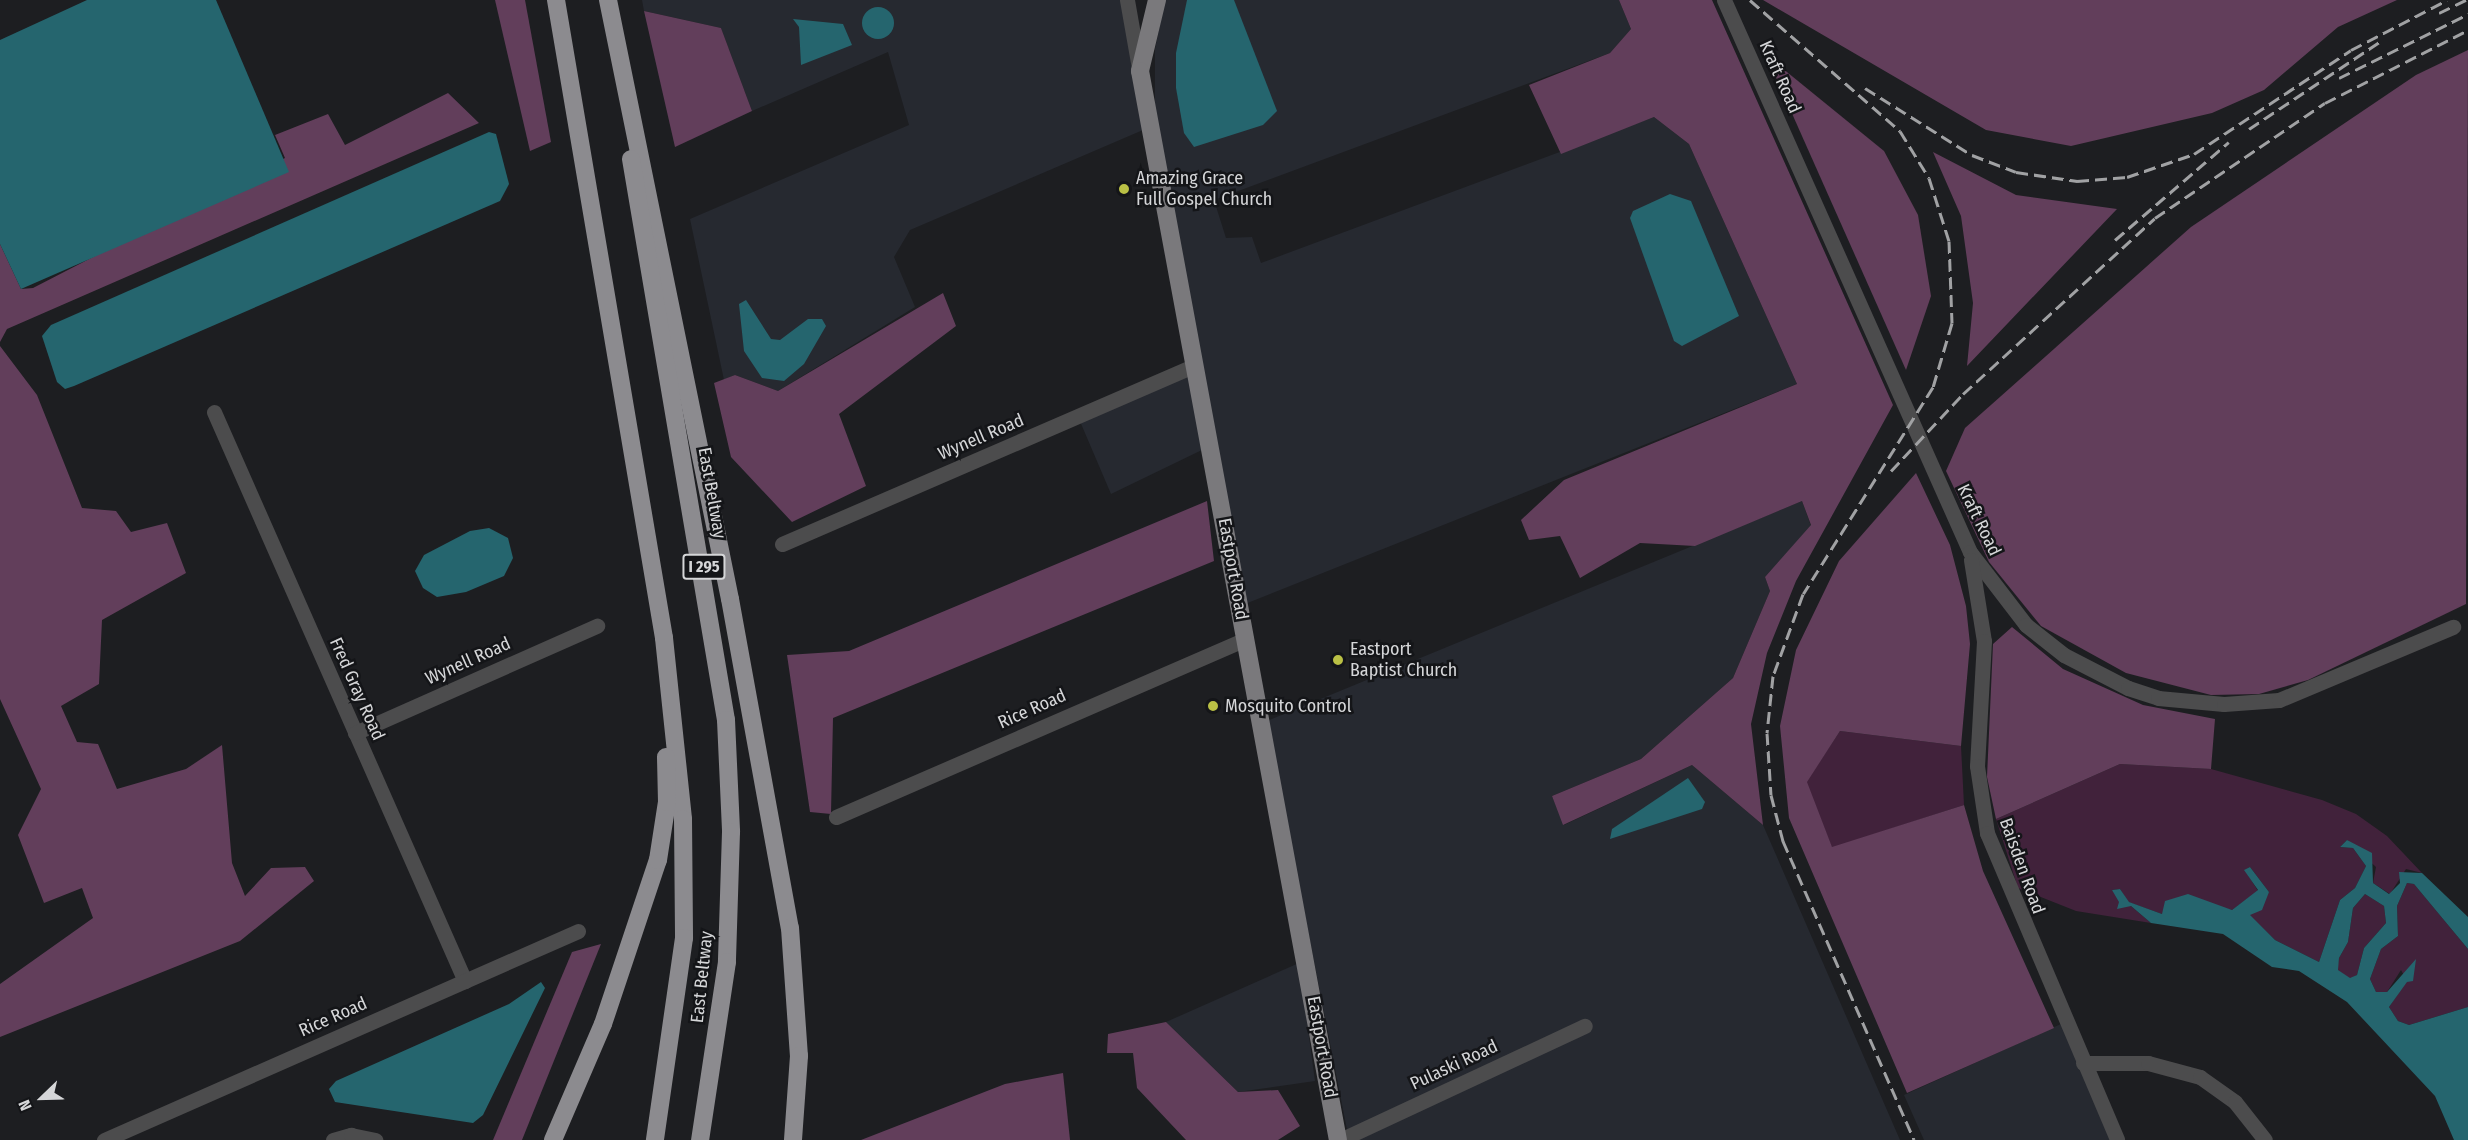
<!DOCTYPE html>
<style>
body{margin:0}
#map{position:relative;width:2468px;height:1140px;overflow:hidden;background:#1d1e21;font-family:"Fira Sans Condensed",sans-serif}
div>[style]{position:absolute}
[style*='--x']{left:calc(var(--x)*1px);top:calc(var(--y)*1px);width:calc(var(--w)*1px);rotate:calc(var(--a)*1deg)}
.built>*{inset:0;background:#262930}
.green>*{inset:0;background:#41223b}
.forest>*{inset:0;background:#623e5b}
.water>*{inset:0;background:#25656e}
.round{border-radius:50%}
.minor>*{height:15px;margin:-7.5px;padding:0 7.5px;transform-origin:7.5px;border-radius:7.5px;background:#4c4c4d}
.major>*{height:18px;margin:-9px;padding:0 9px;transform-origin:9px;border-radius:9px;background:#7a797c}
.highway>*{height:18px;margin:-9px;padding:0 9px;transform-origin:9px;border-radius:9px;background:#8c8b8f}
.rail>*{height:3px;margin-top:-1.5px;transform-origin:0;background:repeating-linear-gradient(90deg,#a1a2a4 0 12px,transparent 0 18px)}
.dots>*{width:16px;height:16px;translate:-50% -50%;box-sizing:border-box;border:3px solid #141518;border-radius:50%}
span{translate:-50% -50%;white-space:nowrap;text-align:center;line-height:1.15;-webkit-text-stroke:5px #141518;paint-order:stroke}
.shield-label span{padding:2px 4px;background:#141518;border:2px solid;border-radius:4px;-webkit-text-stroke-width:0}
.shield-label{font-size:16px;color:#d5d6d8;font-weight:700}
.street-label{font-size:18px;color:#d5d6d8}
.poi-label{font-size:18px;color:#d5d6d8}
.left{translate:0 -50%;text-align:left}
.north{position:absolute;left:12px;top:1068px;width:60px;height:60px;-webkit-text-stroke:4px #141518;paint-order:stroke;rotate:247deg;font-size:16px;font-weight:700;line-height:24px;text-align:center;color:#d5d6d8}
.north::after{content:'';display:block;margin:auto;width:21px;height:27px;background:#d5d6d8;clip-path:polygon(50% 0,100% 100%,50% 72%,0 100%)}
</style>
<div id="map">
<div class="built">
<div style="clip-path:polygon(642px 0,1121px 0,1143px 130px,910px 230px,894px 257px,915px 307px,778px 391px,735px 375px,724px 380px,690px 219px,909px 125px,888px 52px,752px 111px,721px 28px,644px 11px)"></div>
<div style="clip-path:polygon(1165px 0,1619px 0,1631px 29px,1610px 53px,1214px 200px,1226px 238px,1252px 237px,1261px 263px,1654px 117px,1689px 144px,1797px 384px,1245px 604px,1155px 121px,1155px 49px)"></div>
<div style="clip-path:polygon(1190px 371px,1204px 449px,1111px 494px,1079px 419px)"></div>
<div style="clip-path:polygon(1802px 501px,1811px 526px,1765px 577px,1770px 591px,1733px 678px,1641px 759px,1552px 796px,1564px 825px,1692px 765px,1763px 825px,1900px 1140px,1349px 1140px,1267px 721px)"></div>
<div style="clip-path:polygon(1299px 963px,1315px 1081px,1238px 1092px,1166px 1022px)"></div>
<div style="clip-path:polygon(2061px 1024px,2112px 1140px,1924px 1140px,1904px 1095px)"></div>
</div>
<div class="green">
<div style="clip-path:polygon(1840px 731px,1961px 746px,1964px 805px,1832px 848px,1806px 782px)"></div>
<div style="clip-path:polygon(2120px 764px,2211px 769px,2322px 800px,2356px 814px,2387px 836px,2422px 873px,2406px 869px,2390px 894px,2373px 883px,2376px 867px,2347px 840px,2340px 847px,2353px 848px,2366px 866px,2355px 888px,2340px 900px,2319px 962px,2275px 940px,2249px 915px,2269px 892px,2250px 867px,2245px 870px,2258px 891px,2232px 910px,2198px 902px,2162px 914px,2128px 902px,2120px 889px,2112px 890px,2151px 923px,2076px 911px,2018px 888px,1996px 819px)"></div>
<div style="clip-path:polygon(2407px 883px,2414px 884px,2468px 949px,2468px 1007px,2409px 1025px,2398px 1021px,2389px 1007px,2407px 981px,2401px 970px,2387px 992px,2376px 992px,2370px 979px,2381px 949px,2398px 936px,2397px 906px)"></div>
<div style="clip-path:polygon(2365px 894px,2384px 906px,2386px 923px,2364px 948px,2357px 975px,2350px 979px,2337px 970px,2339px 958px,2348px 942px,2353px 908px)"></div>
</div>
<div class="forest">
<div style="clip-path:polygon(495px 0,525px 0,551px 142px,530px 151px)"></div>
<div style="clip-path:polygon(1619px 0,1712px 0,1893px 405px,1796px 581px,1767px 653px,1751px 724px,1763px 825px,1692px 765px,1563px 825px,1552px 796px,1641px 759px,1733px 678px,1770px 591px,1765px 577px,1811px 525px,1802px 501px,1695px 546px,1640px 543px,1580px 578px,1560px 536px,1529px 540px,1521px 520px,1564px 480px,1797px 384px,1689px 144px,1654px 117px,1561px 154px,1529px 85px,1610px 53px,1631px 29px)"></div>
<div style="clip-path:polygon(1763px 0,2397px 0,2338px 27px,2264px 90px,2212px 113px,2071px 146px,1986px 130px)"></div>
<div style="clip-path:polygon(644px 11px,721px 28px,752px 111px,675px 147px)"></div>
<div style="clip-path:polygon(2468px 50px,2466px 604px,2308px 680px,2259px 694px,2211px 695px,2126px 673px,2041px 626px,1989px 562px,1946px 471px,1965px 428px,2191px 227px,2416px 75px)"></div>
<div style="clip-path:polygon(1766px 55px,1884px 151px,1918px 215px,1931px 296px,1906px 370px)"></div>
<div style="clip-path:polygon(448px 93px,479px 123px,7px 329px,0 342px,0 244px,21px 289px,33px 288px,285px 158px,275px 135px,328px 114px,345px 145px)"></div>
<div style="clip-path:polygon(1933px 152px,2016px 195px,2117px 209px,1967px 366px,1973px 303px,1961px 216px)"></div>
<div style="clip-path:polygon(943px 293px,956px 326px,839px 414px,866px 486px,792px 522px,731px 457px,714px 383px,735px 375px,778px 391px)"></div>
<div style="clip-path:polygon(0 346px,37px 395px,82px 508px,116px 511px,131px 532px,167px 523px,186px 573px,102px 620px,99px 684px,61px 706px,77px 742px,98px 744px,117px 789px,186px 769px,222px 745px,232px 863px,245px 896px,271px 868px,305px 867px,314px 881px,240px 941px,0 1037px,0 984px,93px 918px,82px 888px,44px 903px,18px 835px,41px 789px,0 699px)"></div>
<div style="clip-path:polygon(1916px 473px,1950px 545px,1966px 606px,1970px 644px,1961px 746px,1840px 731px,1807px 782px,1832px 847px,1964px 805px,1983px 871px,2054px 1028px,1907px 1093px,1789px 818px,1780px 726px,1796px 650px,1839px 561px)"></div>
<div style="clip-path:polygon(1207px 501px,1214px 561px,833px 718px,831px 814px,810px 812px,787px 655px,849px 651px)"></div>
<div style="clip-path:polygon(2012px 627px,2063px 669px,2143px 705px,2215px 719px,2211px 769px,2120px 764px,1996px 819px,1987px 777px,1993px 644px)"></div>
<div style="clip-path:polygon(601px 944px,522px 1140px,493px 1140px,572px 952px)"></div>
<div style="clip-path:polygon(1166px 1022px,1238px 1092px,1278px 1090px,1300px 1126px,1278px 1140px,1186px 1140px,1137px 1088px,1133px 1053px,1107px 1053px,1108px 1034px)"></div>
<div style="clip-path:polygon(1063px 1073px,1070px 1140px,861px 1140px,1005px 1084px)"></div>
</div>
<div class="water">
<div style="clip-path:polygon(87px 0,216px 0,289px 172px,21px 289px,0 244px,0 40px)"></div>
<div style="clip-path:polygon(1187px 0,1234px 0,1277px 111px,1263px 125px,1194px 147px,1184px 133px,1176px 88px,1176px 53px)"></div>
<div class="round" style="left:862px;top:7px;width:32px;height:32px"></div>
<div style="clip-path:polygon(793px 19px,843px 24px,852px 45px,801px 65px,799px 27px)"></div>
<div style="clip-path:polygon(489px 132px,496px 134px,509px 184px,500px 201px,74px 386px,65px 389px,57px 382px,42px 336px,51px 325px)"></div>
<div style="clip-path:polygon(1670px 194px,1691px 201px,1739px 316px,1682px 346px,1674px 341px,1630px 218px,1633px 211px)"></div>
<div style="clip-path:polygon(746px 300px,771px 339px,780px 340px,808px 319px,822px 319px,826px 326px,804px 364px,784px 381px,762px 378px,744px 351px,739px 304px)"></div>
<div style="clip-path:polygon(489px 528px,508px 538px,513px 558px,504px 576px,466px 592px,437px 597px,423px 588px,415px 571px,424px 555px,470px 531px)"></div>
<div style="clip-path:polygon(1688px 778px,1705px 802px,1702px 809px,1610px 839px,1612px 829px)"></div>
<div style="clip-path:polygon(evenodd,2347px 840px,2372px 853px,2373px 883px,2389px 894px,2400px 883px,2399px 872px,2422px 873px,2468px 917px,2468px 949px,2414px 884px,2407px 883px,2397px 906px,2398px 936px,2381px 949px,2370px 979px,2376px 992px,2387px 992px,2416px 959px,2413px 981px,2407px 982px,2389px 1007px,2398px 1021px,2409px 1025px,2468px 1007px,2468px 1140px,2454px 1140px,2435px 1096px,2347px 1002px,2299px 971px,2272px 967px,2223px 934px,2151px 923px,2131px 906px,2117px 909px,2119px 902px,2112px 890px,2120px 889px,2129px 902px,2162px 914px,2165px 901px,2188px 894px,2232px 910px,2258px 890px,2244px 870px,2250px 867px,2269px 892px,2262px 910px,2250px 915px,2275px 940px,2319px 962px,2340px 900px,2355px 888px,2366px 866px,2353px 848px,2340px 847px,2347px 840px,2365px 894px,2384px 906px,2386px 923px,2364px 948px,2357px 975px,2350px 978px,2338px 970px,2339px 958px,2348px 942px,2353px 908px,2365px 894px)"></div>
<div style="clip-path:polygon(541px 982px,545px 988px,483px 1115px,473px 1123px,335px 1102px,329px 1089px,336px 1081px,509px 1004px)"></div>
</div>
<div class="minor">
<div style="--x:1127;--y:0;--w:69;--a:80"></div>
<div style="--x:1724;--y:0;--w:604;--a:65.98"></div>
<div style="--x:1970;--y:552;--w:92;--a:52.5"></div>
<div style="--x:2026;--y:625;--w:48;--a:38.3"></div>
<div style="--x:2064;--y:655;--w:72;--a:27.3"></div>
<div style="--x:2128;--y:688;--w:32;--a:18"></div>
<div style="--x:2158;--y:698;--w:66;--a:5.2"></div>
<div style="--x:2224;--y:704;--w:55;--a:-4.2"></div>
<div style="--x:2279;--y:700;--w:189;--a:-22.8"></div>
<div style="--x:214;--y:412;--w:622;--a:66.2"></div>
<div style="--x:782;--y:544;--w:449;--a:-23.4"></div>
<div style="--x:1971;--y:560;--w:82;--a:80.9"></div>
<div style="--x:1984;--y:641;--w:125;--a:93.2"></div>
<div style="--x:1977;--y:766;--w:68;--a:81.5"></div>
<div style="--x:1987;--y:833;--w:333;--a:67"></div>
<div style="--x:355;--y:733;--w:265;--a:-23.9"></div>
<div style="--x:836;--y:817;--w:447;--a:-23.5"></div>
<div style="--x:2083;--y:1063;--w:65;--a:0"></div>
<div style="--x:2148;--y:1063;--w:54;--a:15.1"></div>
<div style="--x:2200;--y:1077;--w:43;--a:35.5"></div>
<div style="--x:2235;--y:1102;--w:48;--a:51.7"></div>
<div style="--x:104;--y:1140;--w:518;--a:-23.79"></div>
<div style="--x:333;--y:1140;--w:19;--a:-16"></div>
<div style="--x:351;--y:1135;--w:25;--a:12"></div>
<div style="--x:1340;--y:1140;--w:270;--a:-25"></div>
</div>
<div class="major">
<div style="--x:1157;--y:0;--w:73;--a:103.5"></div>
<div style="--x:1140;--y:71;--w:1087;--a:79.51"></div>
</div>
<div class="highway">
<div style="--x:556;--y:0;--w:647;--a:80.39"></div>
<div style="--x:664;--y:638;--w:182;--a:84"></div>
<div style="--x:683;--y:819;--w:119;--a:89.5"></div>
<div style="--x:684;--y:938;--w:204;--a:98.2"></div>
<div style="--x:608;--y:0;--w:611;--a:78.49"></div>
<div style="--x:730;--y:599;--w:334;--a:79.7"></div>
<div style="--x:790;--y:928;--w:128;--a:86"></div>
<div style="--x:799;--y:1056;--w:84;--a:94.1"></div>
<div style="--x:631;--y:159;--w:569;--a:80.39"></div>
<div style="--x:726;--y:720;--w:112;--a:87.4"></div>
<div style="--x:731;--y:832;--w:130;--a:91.8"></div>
<div style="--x:727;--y:962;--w:180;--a:98.6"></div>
<div style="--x:553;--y:1140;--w:126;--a:-66.7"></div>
<div style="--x:603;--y:1024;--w:173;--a:-71.5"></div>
<div style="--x:658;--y:860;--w:59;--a:-81.2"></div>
<div style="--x:667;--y:802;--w:45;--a:-91.3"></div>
</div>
<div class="rail">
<div style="--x:1750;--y:0;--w:199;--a:41.1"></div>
<div style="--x:1900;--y:131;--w:55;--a:58.3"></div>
<div style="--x:1929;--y:178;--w:66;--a:72.4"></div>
<div style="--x:1949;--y:241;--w:82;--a:87.9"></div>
<div style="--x:1952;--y:323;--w:67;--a:106.5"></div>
<div style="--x:1933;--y:387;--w:244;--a:122.1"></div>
<div style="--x:1803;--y:594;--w:87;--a:110.1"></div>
<div style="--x:1773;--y:676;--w:57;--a:96"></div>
<div style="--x:1767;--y:733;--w:62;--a:86.3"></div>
<div style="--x:1771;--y:795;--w:48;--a:75.4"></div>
<div style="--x:1783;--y:841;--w:326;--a:66.3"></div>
<div style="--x:2439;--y:13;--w:30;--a:-26"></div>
<div style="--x:2339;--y:78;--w:144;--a:-26.4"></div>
<div style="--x:1865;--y:88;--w:126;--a:32.1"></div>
<div style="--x:1972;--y:155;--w:47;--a:21.1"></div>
<div style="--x:2016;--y:172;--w:62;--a:8.4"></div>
<div style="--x:2077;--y:181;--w:50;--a:-4.6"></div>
<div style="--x:2127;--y:177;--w:71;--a:-18.9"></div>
<div style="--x:2194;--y:154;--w:188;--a:-33.5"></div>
<div style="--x:2351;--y:50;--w:108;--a:-27.5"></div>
<div style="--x:2249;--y:129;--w:159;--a:-33.7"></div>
<div style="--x:2115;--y:240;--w:150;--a:-40.7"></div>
<div style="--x:1891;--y:471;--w:105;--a:-46.9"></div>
<div style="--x:1963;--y:394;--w:260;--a:-42.5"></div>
<div style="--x:2155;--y:218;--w:205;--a:-34.1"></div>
<div style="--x:2325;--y:103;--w:161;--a:-27"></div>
</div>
<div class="dots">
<div style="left:1124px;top:189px;background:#bac045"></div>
<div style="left:1338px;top:660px;background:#bac045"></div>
<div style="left:1213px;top:706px;background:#bac045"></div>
</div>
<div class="shield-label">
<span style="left:704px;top:567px">I 295</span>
</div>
<div class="street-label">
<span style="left:1780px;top:77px;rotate:66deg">Kraft Road</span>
<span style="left:981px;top:437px;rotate:-23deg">Wynell Road</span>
<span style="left:712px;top:493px;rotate:80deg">East Beltway</span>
<span style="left:1979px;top:520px;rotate:64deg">Kraft Road</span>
<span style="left:1233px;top:569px;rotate:80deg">Eastport Road</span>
<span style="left:468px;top:661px;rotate:-24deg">Wynell Road</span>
<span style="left:357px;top:689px;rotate:66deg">Fred Gray Road</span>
<span style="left:1032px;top:709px;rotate:-24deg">Rice Road</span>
<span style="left:2022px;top:866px;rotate:70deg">Baisden Road</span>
<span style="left:702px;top:977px;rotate:-84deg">East Beltway</span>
<span style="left:333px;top:1017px;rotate:-24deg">Rice Road</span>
<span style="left:1322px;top:1047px;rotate:80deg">Eastport Road</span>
<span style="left:1454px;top:1065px;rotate:-25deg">Pulaski Road</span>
</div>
<div class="poi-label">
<span class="left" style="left:1136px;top:189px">Amazing Grace<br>Full Gospel Church</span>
<span class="left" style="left:1350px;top:660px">Eastport<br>Baptist Church</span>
<span class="left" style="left:1225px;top:706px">Mosquito Control</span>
</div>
<div class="north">N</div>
</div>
